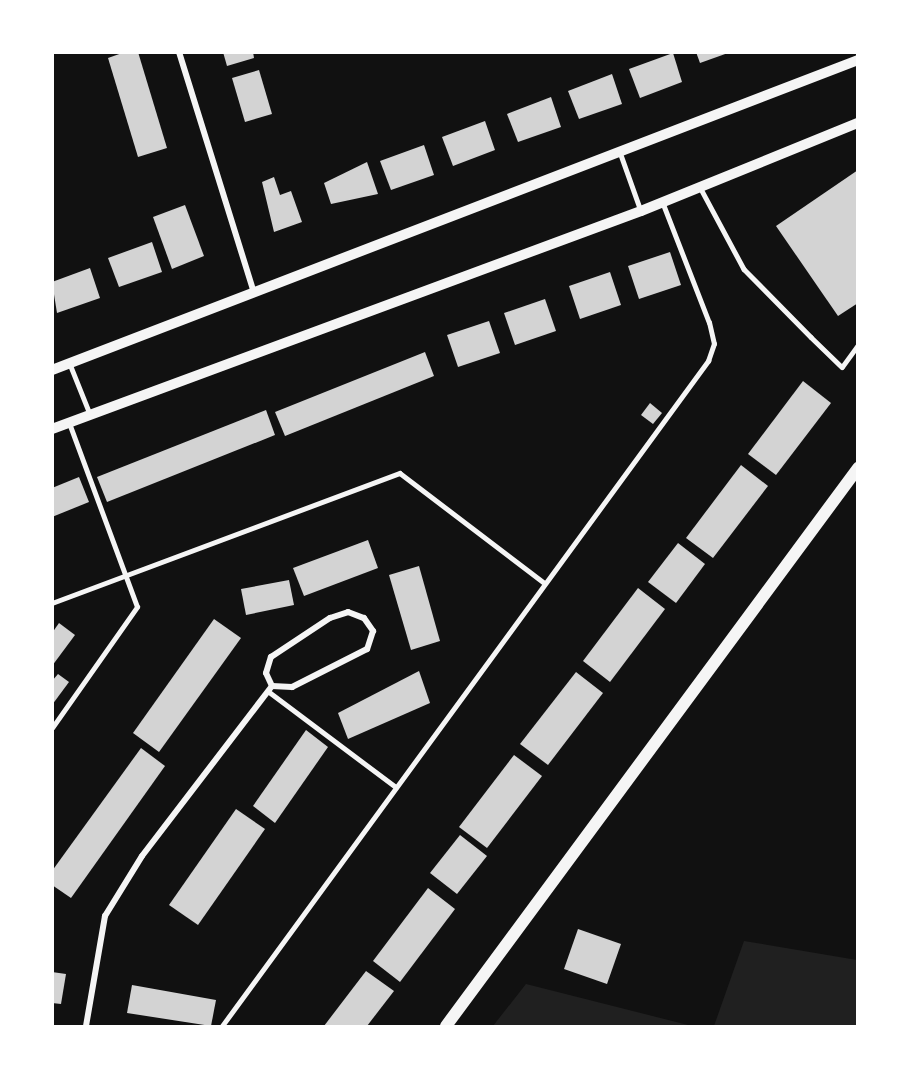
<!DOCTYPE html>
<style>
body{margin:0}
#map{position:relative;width:910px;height:1079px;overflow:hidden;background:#111;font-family:Mulish,sans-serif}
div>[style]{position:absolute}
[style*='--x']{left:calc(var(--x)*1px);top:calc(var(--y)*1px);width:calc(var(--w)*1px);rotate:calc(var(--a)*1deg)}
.green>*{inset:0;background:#202020}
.building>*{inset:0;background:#d3d3d3}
.service>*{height:4.5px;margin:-2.25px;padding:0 2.25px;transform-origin:2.25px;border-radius:2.25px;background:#f5f5f5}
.minor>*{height:6px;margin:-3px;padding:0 3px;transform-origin:3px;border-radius:3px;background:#f5f5f5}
.tertiary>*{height:10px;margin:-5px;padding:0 5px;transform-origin:5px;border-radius:5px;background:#f5f5f5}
.secondary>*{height:12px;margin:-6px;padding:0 6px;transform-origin:6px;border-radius:6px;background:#f5f5f5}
span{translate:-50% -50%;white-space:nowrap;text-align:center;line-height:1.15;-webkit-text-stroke:5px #fff;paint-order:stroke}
.frame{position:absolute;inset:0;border:54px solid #fff;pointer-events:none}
</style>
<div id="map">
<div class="green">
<div style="clip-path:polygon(744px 941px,857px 960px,857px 1026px,714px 1026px)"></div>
<div style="clip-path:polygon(526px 984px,692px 1026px,493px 1026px)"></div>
</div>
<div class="building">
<div style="clip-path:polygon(125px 52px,138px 52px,167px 148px,138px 157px,108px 58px)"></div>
<div style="clip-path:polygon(223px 52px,253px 52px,254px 58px,227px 66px)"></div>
<div style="clip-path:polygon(696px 52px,728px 52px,728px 53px,700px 63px)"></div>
<div style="clip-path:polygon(673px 53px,682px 82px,640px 98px,629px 69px)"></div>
<div style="clip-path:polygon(259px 70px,272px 114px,245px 122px,232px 78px)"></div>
<div style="clip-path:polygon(612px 74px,622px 104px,579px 119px,568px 91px)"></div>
<div style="clip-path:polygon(551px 97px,561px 127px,518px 142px,507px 114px)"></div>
<div style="clip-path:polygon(485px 121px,495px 150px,453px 166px,442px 137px)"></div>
<div style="clip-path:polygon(424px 145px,434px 175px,391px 190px,380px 161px)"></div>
<div style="clip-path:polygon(367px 162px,378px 194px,331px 204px,324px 183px)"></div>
<div style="clip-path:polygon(858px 170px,858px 303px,838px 316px,776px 226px)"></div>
<div style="clip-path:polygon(274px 177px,280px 195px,291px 191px,302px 222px,274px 232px,262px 182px)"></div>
<div style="clip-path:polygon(185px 205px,204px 256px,172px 269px,153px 217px)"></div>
<div style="clip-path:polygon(152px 242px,162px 272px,119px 287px,108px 258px)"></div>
<div style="clip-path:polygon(670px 252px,681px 285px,639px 299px,628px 266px)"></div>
<div style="clip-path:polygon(90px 268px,100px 298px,57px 313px,52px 282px)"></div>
<div style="clip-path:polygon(610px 272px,621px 305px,580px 319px,569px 286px)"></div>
<div style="clip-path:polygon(545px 299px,556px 331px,515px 345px,504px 313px)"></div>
<div style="clip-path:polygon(489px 321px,500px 353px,458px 367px,447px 335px)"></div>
<div style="clip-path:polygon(425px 352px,434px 376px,285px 436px,275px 412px)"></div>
<div style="clip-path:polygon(803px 381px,831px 403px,776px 475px,748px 454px)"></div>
<div style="clip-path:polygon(650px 403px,662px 413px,653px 424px,641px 415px)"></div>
<div style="clip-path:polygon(266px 410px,275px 435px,107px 502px,97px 477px)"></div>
<div style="clip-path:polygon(741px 465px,768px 486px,713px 558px,686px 538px)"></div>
<div style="clip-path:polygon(79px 477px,89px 502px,52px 517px,52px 488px)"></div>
<div style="clip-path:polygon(368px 540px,378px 568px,304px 596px,293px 568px)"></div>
<div style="clip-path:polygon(678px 543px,705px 564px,676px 603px,648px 582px)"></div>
<div style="clip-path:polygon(419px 566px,440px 641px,411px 650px,389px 575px)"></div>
<div style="clip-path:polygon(289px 580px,294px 605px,246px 615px,241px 589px)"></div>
<div style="clip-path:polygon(638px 588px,665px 609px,610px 682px,583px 661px)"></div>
<div style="clip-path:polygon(214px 619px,241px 638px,159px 752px,133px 733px)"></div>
<div style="clip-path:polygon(59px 623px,75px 635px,52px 666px,52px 633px)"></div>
<div style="clip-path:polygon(419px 671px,430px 703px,348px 739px,338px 713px)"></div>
<div style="clip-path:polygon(576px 672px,603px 693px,548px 765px,520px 744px)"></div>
<div style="clip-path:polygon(58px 674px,69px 682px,52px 705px,52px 681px)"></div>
<div style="clip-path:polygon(306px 730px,328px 747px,275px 823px,253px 806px)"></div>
<div style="clip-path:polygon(141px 748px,165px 766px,71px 898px,52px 885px,52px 871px)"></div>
<div style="clip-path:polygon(514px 755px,542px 776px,487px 848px,459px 827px)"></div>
<div style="clip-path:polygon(236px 809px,265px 829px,198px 925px,169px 905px)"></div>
<div style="clip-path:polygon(460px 835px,487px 856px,457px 894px,430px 873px)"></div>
<div style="clip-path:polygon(428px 888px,455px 909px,400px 982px,373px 961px)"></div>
<div style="clip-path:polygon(578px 929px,621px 944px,607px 984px,564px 969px)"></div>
<div style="clip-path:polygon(366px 971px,394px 991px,367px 1026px,324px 1026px)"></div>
<div style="clip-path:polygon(52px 972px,66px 974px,61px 1004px,52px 1003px)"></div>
<div style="clip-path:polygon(132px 985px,216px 1000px,211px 1026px,127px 1013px)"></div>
</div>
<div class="service">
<div style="--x:620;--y:152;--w:63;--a:70.4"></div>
<div style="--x:700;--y:187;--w:93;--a:61.8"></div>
<div style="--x:744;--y:269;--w:95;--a:45.4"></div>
<div style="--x:811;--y:337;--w:43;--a:44.1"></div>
<div style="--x:842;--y:367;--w:27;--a:-54"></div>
<div style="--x:70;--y:364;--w:54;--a:68.2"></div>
<div style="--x:52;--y:603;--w:371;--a:-20.5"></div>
<div style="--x:400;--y:473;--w:180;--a:37.3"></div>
<div style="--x:268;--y:691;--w:160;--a:36.9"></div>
<div style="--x:52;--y:728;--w:148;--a:-54.9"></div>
<div style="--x:137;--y:607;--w:196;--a:-110.3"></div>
<div style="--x:222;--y:1026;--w:824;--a:-53.84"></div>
<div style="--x:708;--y:361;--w:18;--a:-71"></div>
<div style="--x:714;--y:344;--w:22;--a:-103"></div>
<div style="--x:709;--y:323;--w:130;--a:-111.2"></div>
</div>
<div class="minor">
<div style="--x:179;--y:52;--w:252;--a:72.7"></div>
<div style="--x:348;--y:612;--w:17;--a:21"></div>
<div style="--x:364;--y:618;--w:16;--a:55"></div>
<div style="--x:373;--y:631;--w:19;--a:108"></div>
<div style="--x:367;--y:649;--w:84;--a:153.1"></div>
<div style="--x:292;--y:687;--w:20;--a:-177"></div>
<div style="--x:272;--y:686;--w:14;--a:-115"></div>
<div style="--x:266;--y:673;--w:17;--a:-73"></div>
<div style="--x:271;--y:657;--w:71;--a:-33.5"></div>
<div style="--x:330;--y:618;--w:19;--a:-18"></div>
<div style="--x:86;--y:1026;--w:112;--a:-80.2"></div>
<div style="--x:105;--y:916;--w:70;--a:-58.3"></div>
<div style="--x:142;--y:856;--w:214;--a:-52.6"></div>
</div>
<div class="tertiary">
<div style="--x:52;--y:370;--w:864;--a:-21.04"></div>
<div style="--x:52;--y:429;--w:628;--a:-20.31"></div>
<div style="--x:641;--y:211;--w:234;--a:-22.1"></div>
</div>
<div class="secondary">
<div style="--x:446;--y:1026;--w:694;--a:-53.56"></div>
</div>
<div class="frame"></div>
</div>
